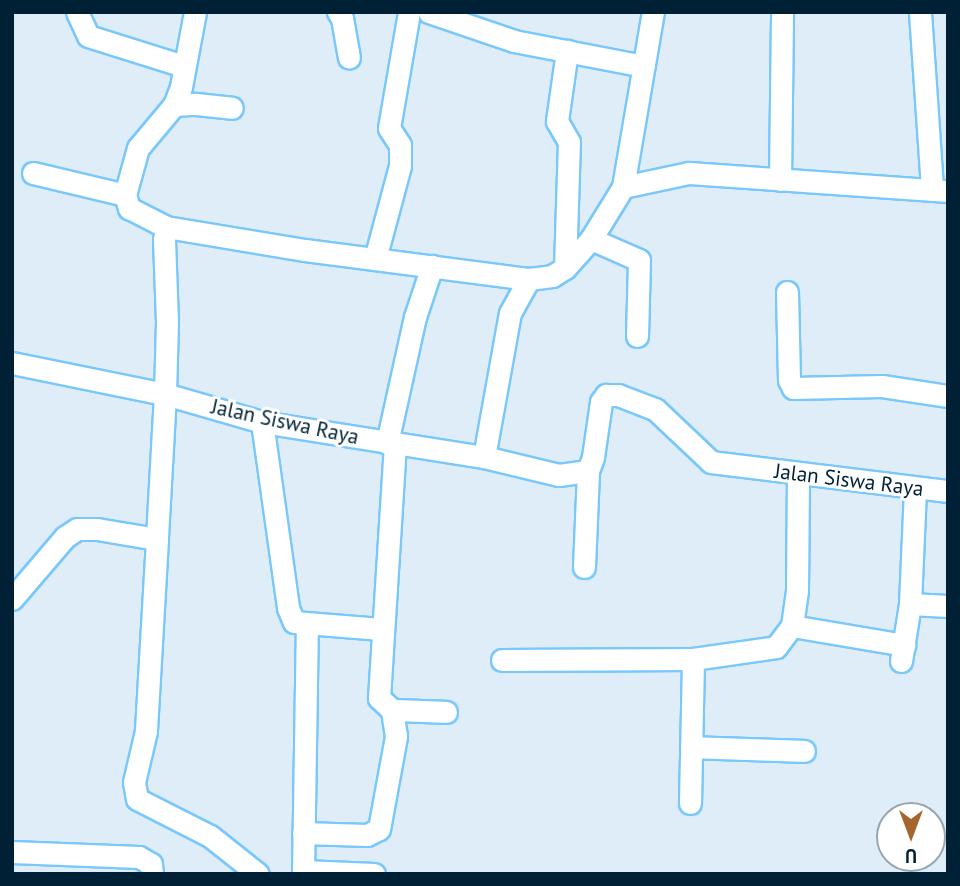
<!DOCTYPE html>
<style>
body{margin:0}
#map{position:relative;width:960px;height:886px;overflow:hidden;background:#deedf7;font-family:"PT Sans",sans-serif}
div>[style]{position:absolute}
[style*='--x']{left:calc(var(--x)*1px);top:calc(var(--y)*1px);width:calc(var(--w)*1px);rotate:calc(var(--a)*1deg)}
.roads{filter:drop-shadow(2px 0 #79c8fc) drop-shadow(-2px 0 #79c8fc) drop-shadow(0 2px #79c8fc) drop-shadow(0 -2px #79c8fc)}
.minor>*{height:21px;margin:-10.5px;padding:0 10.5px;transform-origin:10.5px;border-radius:10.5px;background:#fff}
span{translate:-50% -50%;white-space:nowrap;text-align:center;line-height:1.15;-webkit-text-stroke:6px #fff;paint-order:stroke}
.street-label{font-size:21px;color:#002135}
.frame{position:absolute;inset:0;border:14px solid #002135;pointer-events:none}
.north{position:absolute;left:876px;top:802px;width:70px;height:70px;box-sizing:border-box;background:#fff;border:2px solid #99a6ae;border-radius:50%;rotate:180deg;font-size:19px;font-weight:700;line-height:28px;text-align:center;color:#002135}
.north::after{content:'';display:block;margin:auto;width:24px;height:32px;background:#a5652d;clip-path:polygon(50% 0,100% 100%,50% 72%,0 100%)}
</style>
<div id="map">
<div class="roads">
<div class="minor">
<div style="--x:77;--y:12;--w:26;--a:65"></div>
<div style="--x:88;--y:36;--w:101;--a:17.4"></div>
<div style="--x:195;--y:12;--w:76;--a:100.6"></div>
<div style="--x:181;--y:87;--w:19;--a:111"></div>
<div style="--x:174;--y:105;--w:56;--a:129.9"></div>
<div style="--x:138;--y:148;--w:49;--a:105.5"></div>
<div style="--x:125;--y:195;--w:14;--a:73"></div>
<div style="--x:129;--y:208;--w:42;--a:27.2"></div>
<div style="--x:166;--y:227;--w:141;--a:9.4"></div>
<div style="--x:305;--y:250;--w:226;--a:7.4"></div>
<div style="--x:529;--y:279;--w:23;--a:-7"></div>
<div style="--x:552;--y:276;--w:15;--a:-32"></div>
<div style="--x:565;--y:268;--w:39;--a:-48"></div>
<div style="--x:591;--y:239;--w:61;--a:-58.4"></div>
<div style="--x:623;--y:187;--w:178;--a:-80.3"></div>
<div style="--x:338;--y:12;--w:7;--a:56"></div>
<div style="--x:342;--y:18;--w:40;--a:80"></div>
<div style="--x:429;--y:12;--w:90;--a:18.8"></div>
<div style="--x:514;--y:41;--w:132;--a:10.9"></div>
<div style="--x:920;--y:12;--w:178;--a:86.1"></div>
<div style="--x:174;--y:105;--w:22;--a:-3"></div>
<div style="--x:196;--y:104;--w:36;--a:6"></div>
<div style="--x:33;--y:173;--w:95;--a:13.4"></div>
<div style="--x:780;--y:180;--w:168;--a:-89.3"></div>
<div style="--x:623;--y:187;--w:67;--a:-12"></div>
<div style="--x:689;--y:173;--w:260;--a:4"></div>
<div style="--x:166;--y:227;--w:13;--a:99"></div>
<div style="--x:164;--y:240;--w:82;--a:87.9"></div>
<div style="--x:167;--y:322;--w:72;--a:91.6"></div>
<div style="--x:165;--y:394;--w:145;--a:93.2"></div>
<div style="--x:157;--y:539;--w:192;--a:93.3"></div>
<div style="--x:146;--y:731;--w:52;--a:103.2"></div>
<div style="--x:134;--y:782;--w:17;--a:80"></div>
<div style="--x:137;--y:799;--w:82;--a:26.9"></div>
<div style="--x:210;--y:836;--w:61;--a:38.4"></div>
<div style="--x:591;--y:239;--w:52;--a:23.6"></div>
<div style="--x:639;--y:260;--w:76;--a:91.5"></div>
<div style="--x:375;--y:259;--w:96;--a:-75"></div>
<div style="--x:400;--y:166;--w:21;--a:-90"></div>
<div style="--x:400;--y:145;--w:20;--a:-123"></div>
<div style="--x:389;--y:128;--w:118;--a:-80.2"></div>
<div style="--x:565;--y:268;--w:126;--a:-88.2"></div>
<div style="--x:569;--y:142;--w:24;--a:-120"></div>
<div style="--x:557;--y:121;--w:71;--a:-81.9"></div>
<div style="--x:787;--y:292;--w:88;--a:88.7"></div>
<div style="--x:789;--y:380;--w:9;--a:63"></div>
<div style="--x:793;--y:388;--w:89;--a:-1.3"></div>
<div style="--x:882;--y:386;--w:67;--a:8.6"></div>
<div style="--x:12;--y:363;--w:156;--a:11.5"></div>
<div style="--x:165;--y:394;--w:101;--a:16.1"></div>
<div style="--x:262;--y:422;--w:225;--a:9"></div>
<div style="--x:484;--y:457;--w:77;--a:13.5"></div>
<div style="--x:559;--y:475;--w:29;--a:-8"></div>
<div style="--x:588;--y:471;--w:15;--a:-70"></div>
<div style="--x:593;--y:457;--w:56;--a:-81.7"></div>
<div style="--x:601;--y:402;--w:9;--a:-54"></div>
<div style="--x:606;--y:395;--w:12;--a:0"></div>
<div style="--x:618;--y:395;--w:40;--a:21"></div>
<div style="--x:655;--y:409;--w:77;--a:43.4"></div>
<div style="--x:711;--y:462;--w:239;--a:7"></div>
<div style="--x:262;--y:422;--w:188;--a:82"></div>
<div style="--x:288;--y:608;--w:15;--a:67"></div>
<div style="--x:294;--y:622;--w:87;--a:4.6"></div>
<div style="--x:387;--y:443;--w:129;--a:-77.5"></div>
<div style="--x:415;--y:317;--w:54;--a:-71.6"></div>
<div style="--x:484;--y:457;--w:146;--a:-79.8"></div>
<div style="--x:510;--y:313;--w:39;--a:-61"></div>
<div style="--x:584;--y:567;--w:96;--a:-87.6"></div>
<div style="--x:12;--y:599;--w:82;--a:-49.5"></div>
<div style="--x:65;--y:537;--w:14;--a:-34"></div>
<div style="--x:77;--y:529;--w:20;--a:0"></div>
<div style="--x:97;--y:529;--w:61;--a:9.5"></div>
<div style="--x:910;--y:604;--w:116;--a:-87.5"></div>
<div style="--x:792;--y:626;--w:114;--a:9.6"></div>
<div style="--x:502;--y:660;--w:191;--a:-0.3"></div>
<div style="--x:693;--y:659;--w:84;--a:-8.2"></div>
<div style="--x:776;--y:647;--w:26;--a:-53"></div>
<div style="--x:792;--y:626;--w:36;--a:-82"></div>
<div style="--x:797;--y:590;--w:115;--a:-89.5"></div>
<div style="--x:901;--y:661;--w:58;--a:-81"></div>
<div style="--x:910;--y:604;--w:38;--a:3"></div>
<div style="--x:392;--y:710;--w:18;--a:-137"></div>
<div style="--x:379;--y:698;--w:255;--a:-86.4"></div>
<div style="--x:691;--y:747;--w:113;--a:2"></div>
<div style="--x:690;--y:803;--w:144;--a:-88.8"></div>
<div style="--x:303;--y:833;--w:64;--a:1.8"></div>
<div style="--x:367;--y:835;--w:13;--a:-27"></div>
<div style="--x:379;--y:829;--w:95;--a:-79.6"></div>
<div style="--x:396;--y:736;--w:26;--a:-99"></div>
<div style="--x:392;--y:710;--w:54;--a:2.1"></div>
<div style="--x:12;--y:852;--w:127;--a:2.3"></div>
<div style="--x:139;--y:857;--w:14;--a:30"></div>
<div style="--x:151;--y:864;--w:10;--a:84"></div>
<div style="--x:303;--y:871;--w:71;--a:2.4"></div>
<div style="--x:303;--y:874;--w:248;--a:-89.1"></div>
</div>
</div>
<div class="street-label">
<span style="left:285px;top:422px;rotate:12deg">Jalan Siswa Raya</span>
<span style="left:849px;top:480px;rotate:7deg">Jalan Siswa Raya</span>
</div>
<div class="frame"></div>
<div class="north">U</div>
</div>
